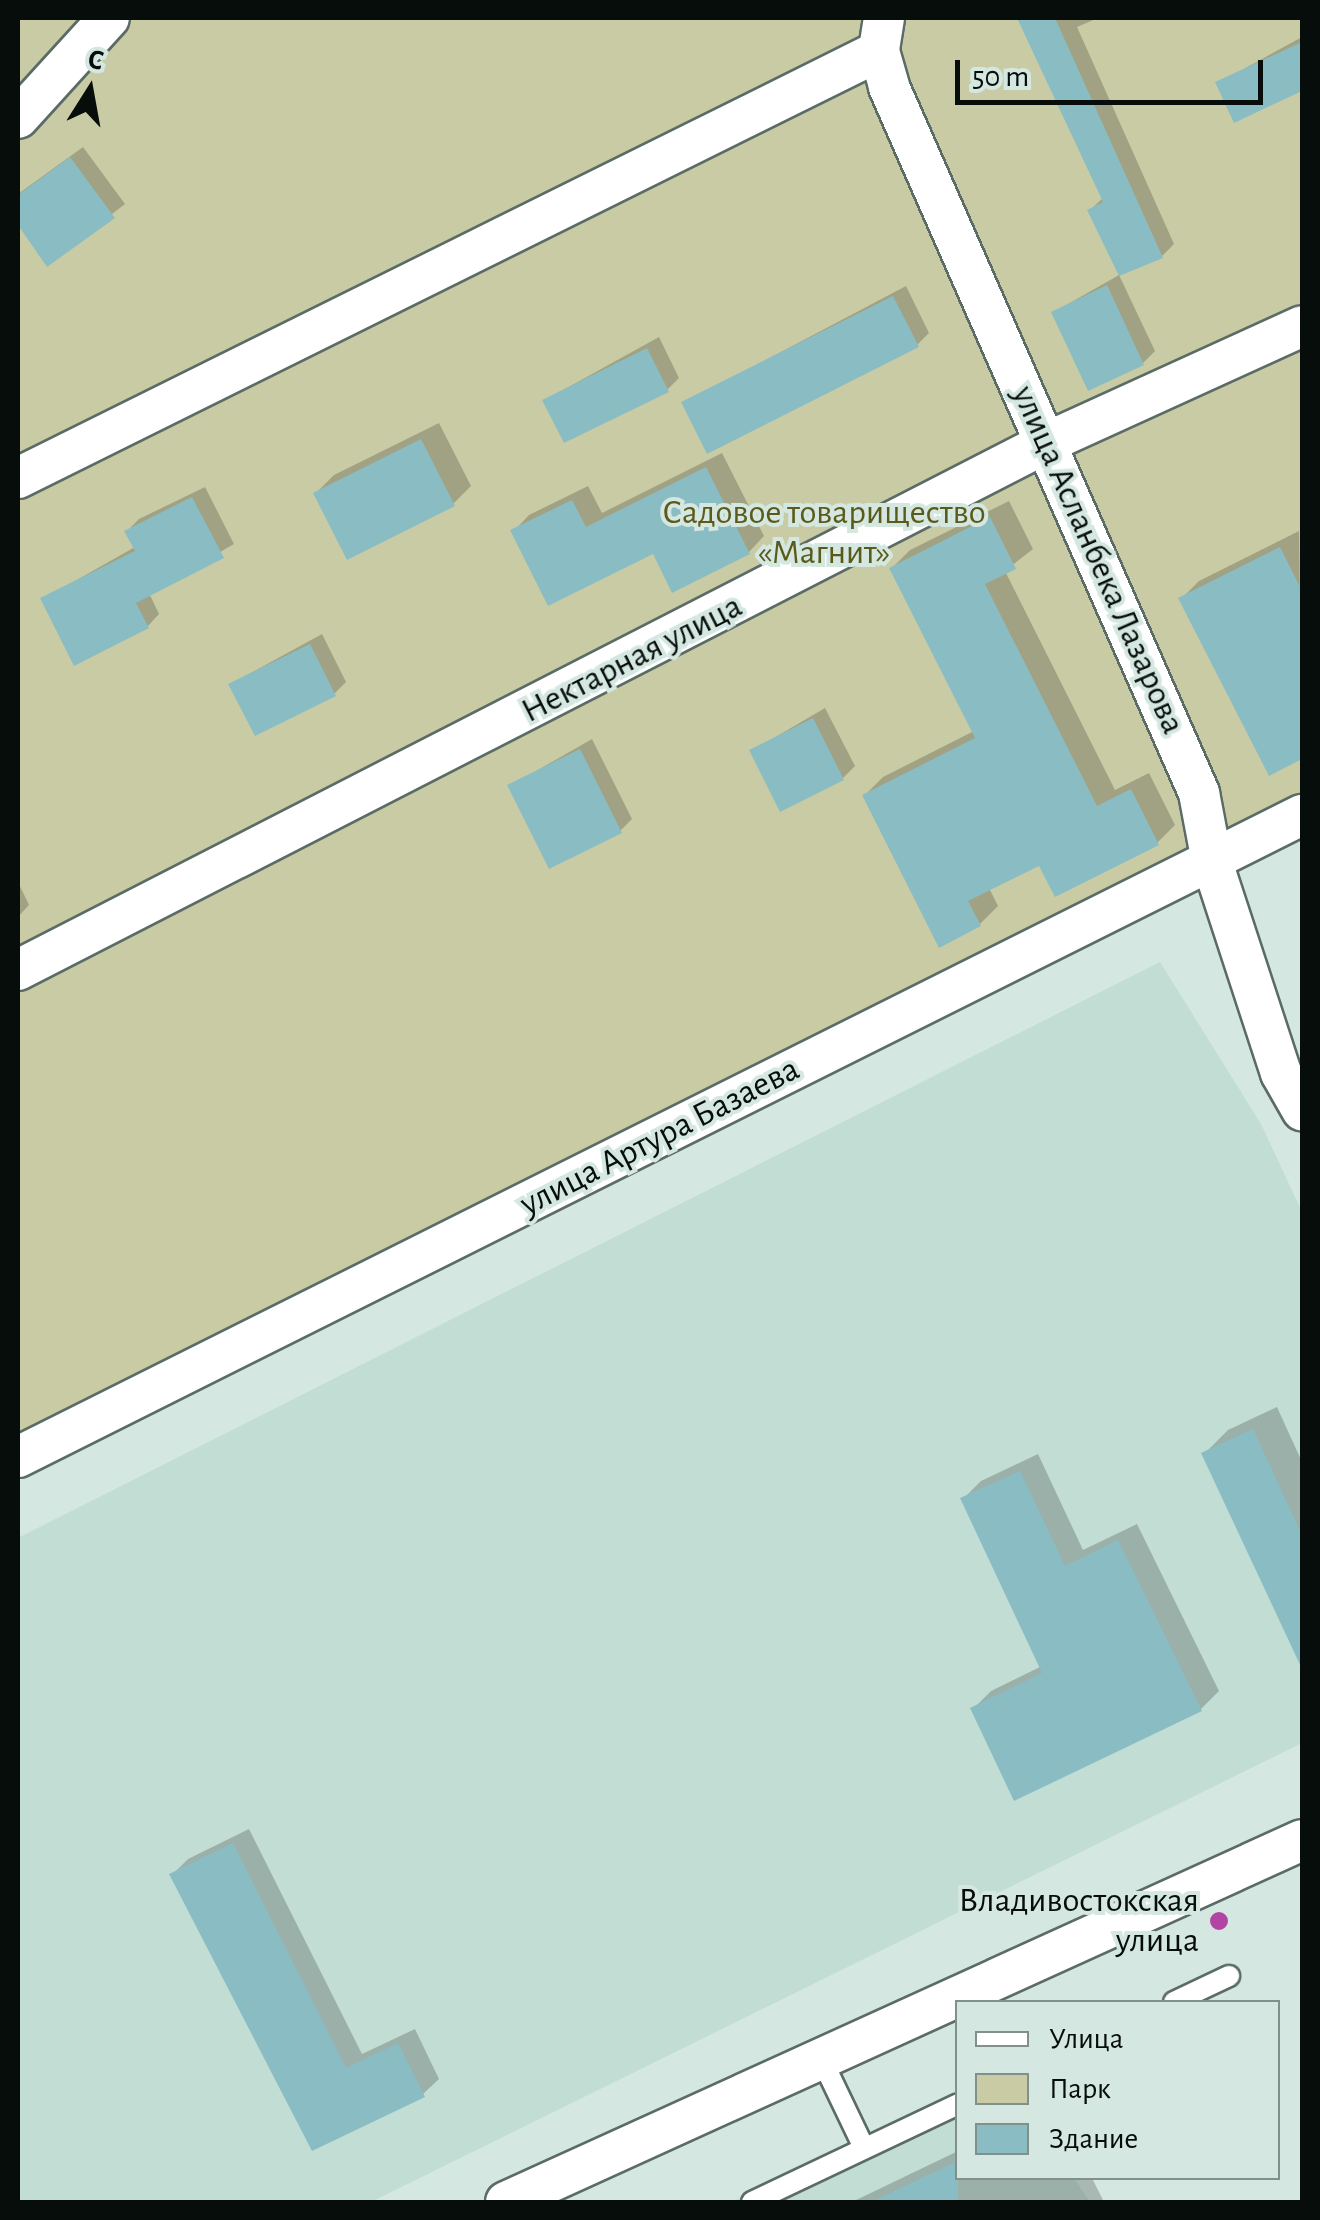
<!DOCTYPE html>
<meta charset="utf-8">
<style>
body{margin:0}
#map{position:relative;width:1320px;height:2220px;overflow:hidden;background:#d4e7e0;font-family:"Alegreya Sans",sans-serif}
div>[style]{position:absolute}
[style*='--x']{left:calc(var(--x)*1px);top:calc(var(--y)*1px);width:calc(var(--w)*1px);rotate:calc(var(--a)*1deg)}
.built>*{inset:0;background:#c2ddd4}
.green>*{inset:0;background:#c9cba4}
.shadow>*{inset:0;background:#0003}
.building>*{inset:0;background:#8abdc3}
.roads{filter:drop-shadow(2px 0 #5b6b65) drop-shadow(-2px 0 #5b6b65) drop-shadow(0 2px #5b6b65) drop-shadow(0 -2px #5b6b65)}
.lane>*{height:20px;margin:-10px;padding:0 10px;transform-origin:10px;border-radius:10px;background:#fff}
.street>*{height:40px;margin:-20px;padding:0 20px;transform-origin:20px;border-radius:20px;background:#fff}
.dots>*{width:28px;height:28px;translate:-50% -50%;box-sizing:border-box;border:5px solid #d4e7e0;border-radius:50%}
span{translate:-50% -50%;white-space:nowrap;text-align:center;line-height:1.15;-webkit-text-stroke:8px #d4e7e0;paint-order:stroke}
.park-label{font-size:35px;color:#5b5a1a}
.street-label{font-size:35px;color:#070d0b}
.poi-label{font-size:35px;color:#070d0b}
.right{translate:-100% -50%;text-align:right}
.frame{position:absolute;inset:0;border:20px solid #070d0b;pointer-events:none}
.legend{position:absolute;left:955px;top:2000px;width:325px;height:180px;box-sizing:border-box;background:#d4e7e0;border:2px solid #82908b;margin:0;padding:12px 18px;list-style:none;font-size:30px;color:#070d0b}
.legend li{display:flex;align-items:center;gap:20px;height:50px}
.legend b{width:50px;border:2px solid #82908b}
.north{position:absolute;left:40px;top:40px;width:100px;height:100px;-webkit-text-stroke:8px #d4e7e0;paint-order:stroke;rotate:11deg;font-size:28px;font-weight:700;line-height:40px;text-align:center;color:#070d0b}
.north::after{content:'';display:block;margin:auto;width:35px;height:45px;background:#070d0b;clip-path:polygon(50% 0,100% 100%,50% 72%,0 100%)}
.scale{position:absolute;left:955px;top:60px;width:308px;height:45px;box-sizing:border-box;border:5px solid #070d0b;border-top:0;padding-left:12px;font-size:30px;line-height:35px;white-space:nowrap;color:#070d0b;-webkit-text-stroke:8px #d4e7e0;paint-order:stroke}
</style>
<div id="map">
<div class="built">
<div style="clip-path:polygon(1160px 962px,1261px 1124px,1302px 1212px,1302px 1743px,371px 2202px,18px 2202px,18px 1538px)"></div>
<div style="clip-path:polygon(957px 2092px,958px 2178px,1074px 2178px,1090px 2202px,732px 2202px)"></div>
</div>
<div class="green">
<div style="clip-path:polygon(18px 18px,1302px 18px,1302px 822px,18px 1468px)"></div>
</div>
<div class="shadow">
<div style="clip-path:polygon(1020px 18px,1098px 18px,1077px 27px,1174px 244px,1162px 256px,1090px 210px,1104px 197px)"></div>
<div style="clip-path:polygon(1302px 37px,1302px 88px,1235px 120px,1218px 83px)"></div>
<div style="clip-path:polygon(83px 147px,125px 204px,48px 263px,18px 221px,18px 194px)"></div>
<div style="clip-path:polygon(1119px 275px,1155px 351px,1143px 363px,1054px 312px)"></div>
<div style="clip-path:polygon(906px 286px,929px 333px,917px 345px,684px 403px)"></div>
<div style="clip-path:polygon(659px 337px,679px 378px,667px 390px,545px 400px)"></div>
<div style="clip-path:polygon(439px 423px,471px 486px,453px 504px,316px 493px,334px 475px)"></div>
<div style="clip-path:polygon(722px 453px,764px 536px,749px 552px,654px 551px,514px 531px,529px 515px,588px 486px,602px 513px)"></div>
<div style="clip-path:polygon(205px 487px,234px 544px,149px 593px,159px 614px,148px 626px,43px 599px,135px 547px,127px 531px,139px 519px)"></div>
<div style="clip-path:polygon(1009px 501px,1033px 549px,1005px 571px,1115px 790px,1149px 773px,1175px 825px,1157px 843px,1040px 862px,989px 888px,998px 906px,980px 924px,865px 795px,883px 777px,974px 731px,892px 568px,910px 550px)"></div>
<div style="clip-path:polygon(1299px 531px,1302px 757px,1270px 773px,1181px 599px,1199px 581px)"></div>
<div style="clip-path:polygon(322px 634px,346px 682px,334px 694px,231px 684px)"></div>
<div style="clip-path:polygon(825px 708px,855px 766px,843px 778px,752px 751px)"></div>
<div style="clip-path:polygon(592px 739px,632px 819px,620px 831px,510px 786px)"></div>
<div style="clip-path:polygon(18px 882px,29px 905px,18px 917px)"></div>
<div style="clip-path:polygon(1277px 1407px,1302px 1462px,1301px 1660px,1204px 1454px,1228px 1430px)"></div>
<div style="clip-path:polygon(1038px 1454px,1083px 1550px,1137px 1524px,1219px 1691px,1201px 1709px,973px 1709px,991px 1691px,1042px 1666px,963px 1499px,981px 1481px)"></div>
<div style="clip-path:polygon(249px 1829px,362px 2054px,415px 2029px,439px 2079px,423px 2094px,313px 2148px,172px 1875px,188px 1859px)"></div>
<div style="clip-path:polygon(958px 2151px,958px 2178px,1092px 2178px,1104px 2202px,852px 2202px)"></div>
</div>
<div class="building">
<div style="clip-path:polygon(1017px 18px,1055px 18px,1163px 258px,1119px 276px,1087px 210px,1103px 202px)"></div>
<div style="clip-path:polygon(1302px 42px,1302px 91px,1234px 123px,1215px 82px)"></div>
<div style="clip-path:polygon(70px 157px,115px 218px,47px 267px,18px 225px,18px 195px)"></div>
<div style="clip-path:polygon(1107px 285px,1144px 365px,1088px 391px,1051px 312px)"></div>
<div style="clip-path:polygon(893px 296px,919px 347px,707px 454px,681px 402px)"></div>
<div style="clip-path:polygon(647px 348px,669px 392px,564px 443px,542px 400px)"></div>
<div style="clip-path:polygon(421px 439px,455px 506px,347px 560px,313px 493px)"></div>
<div style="clip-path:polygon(706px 467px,750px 554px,672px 593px,653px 554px,548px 606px,510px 530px,572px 500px,586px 527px)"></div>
<div style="clip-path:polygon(192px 497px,224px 558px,136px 603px,149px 628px,74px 666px,40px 598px,135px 551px,124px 531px)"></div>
<div style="clip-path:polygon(990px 517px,1016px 569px,985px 584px,1097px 806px,1131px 789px,1159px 845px,1055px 897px,1039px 866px,968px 901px,981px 926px,939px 948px,862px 795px,975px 738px,889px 568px)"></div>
<div style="clip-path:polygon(1280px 547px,1302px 591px,1302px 759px,1269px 776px,1178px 598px)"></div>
<div style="clip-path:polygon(310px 644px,336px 696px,255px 736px,228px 684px)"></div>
<div style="clip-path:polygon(813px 718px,844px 780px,780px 812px,749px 750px)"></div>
<div style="clip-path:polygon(580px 749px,622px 833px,549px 869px,507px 785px)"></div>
<div style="clip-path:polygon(1253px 1429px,1302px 1535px,1302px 1669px,1201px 1453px)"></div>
<div style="clip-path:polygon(1020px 1471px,1065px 1566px,1118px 1540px,1202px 1711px,1014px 1801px,970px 1708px,1042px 1673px,960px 1498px)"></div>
<div style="clip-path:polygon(233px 1843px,346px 2068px,398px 2043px,425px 2097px,312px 2151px,169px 1874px)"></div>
<div style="clip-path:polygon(958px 2161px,958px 2202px,871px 2202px)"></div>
</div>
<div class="roads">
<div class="lane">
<div style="--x:1174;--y:2002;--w:61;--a:-25.3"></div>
<div style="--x:820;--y:2056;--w:102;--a:64.4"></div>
<div style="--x:752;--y:2202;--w:228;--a:-25.4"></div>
</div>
<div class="street">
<div style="--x:884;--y:18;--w:33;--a:99"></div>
<div style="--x:879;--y:51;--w:37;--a:74"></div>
<div style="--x:889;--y:87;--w:771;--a:66.29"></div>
<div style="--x:1199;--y:793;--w:70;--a:79.3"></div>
<div style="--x:1212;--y:862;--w:222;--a:71.9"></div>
<div style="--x:1281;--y:1073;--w:43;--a:60.4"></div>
<div style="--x:18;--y:118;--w:135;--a:-47.7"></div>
<div style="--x:18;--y:478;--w:961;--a:-26.38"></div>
<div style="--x:18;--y:970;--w:1157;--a:-27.14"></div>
<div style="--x:1048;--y:442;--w:279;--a:-24.5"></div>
<div style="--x:18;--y:1457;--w:1436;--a:-26.57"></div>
<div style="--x:506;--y:2202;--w:874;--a:-24.45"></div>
</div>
</div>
<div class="dots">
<div style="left:1219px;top:1921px;background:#b245a4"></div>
</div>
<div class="park-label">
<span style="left:824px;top:533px">Садовое товарищество<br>«Магнит»</span>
</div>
<div class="street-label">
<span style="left:1098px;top:560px;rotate:66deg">улица Асланбека Лазарова</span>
<span style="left:632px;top:659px;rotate:-27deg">Нектарная улица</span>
<span style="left:660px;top:1137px;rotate:-27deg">улица Артура Базаева</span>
</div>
<div class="poi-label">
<span class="right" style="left:1199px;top:1921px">Владивостокская<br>улица</span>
</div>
<div class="frame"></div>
<ul class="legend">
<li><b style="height:12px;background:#fff"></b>Улица</li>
<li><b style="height:28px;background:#c9cba4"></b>Парк</li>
<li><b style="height:28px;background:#8abdc3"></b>Здание</li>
</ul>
<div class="north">С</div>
<div class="scale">50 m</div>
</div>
